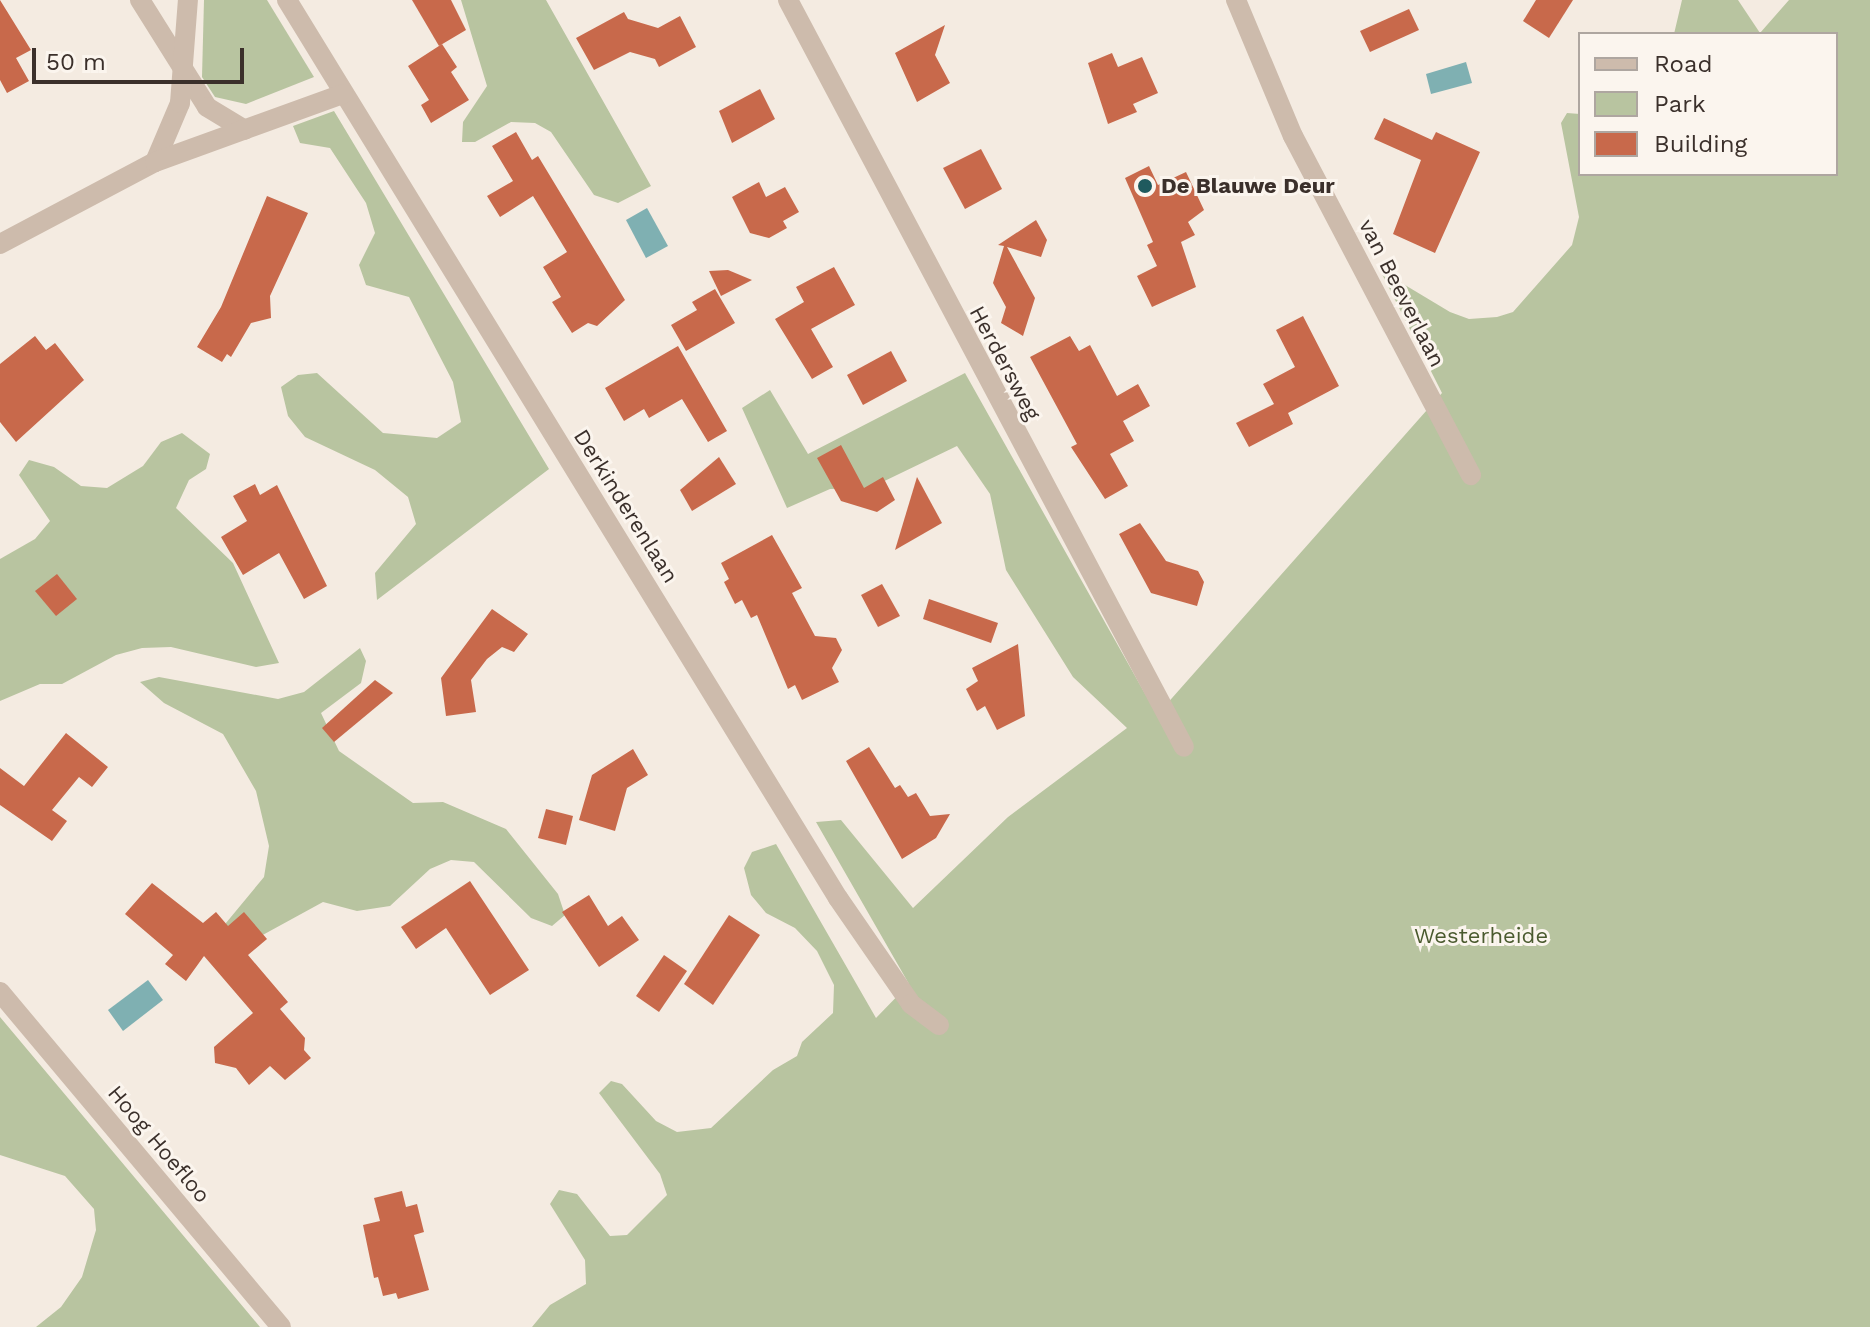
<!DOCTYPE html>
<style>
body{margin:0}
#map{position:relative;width:1870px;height:1327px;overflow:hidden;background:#f4ebe1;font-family:"Work Sans",sans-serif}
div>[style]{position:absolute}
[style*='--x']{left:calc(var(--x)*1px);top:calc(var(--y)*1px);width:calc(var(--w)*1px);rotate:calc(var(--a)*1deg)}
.green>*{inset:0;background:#b8c4a0}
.water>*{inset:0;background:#7fb0b2}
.building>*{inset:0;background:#c8694b}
.street>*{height:20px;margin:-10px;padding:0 10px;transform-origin:10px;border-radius:10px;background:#cdbbac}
.dots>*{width:22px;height:22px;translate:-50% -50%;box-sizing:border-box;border:4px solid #fbf5ee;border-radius:50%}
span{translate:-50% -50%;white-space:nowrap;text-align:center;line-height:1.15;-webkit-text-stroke:6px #fbf5ee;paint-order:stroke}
.poi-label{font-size:22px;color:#3b302b;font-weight:700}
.left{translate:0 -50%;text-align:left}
.street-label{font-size:22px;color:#3b302b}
.park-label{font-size:22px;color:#4a5a2e}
.legend{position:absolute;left:1578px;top:32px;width:260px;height:144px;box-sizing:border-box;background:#fbf5ee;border:2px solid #aea6a0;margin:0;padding:10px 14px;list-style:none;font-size:24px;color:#3b302b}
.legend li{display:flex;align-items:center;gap:16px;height:40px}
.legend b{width:40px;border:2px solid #aea6a0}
.scale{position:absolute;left:32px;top:48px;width:212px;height:36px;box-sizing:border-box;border:4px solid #3b302b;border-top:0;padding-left:10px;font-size:24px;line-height:28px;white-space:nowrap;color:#3b302b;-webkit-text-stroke:6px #fbf5ee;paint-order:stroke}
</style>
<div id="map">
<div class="green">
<div style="clip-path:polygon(204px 0,267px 0,314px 77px,246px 104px,215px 97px,202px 77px)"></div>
<div style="clip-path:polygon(461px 0,546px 0,651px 186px,618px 203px,594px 195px,551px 132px,535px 123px,511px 122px,475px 142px,462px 142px,463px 122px,487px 86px)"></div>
<div style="clip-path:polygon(1682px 0,1738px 0,1760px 33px,1789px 0,1870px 0,1870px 1327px,532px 1327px,550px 1305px,586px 1284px,585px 1260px,550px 1204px,559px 1190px,577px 1194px,610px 1236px,627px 1235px,667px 1195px,660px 1174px,599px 1093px,611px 1081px,622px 1084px,656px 1121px,677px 1132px,711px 1128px,773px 1070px,797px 1056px,802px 1042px,833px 1013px,834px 985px,817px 951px,795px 928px,766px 913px,751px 895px,744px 868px,752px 852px,776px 844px,876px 1018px,909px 984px,816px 822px,841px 820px,913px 908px,1008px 817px,1127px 728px,1073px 677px,1006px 570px,990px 494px,957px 446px,870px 488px,830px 489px,787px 508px,742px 408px,770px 390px,808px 454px,965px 373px,1157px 715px,1442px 393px,1380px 270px,1450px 312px,1469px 319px,1497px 317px,1513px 312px,1572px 245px,1579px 217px,1561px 123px,1567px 113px,1580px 114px,1580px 174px,1836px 174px,1836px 34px,1674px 34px)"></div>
<div style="clip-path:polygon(334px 111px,549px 469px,377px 600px,375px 573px,416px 524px,408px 497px,375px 470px,305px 437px,288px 416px,281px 387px,298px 375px,317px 373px,383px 433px,437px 438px,461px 422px,453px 382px,409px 297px,366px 285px,359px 265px,375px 233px,366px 203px,330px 148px,300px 143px,293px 126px)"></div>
<div style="clip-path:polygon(182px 433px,210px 454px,206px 469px,189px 480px,176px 508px,233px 563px,279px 663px,256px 667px,171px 647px,142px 648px,116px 655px,62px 684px,40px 684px,0 701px,0 559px,35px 539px,50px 521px,19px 475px,29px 460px,54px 467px,81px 486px,107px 488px,143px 466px,161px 442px)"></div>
<div style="clip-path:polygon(360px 648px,366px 661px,361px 683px,321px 713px,339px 751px,413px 803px,443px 802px,506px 829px,558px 894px,565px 915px,552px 926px,531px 918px,474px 862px,451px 860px,430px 869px,390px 906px,357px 911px,323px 902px,250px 942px,221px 929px,264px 877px,269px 846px,256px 791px,223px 734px,164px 703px,140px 682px,159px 677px,278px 699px,304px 692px)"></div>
<div style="clip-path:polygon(0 1017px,260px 1327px,36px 1327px,61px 1307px,82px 1277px,96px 1230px,94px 1209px,65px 1176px,0 1155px)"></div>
</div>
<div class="water">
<div style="clip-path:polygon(1466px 62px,1472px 83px,1431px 94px,1426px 74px)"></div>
<div style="clip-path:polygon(647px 208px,668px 246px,646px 258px,626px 220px)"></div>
<div style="clip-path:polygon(148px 980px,163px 1000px,123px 1031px,108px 1010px)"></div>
</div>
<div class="building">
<div style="clip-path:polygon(0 0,31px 50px,16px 58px,29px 81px,7px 93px,0 80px)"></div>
<div style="clip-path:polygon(412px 0,451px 0,466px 30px,439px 46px)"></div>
<div style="clip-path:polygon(1536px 0,1573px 0,1549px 38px,1523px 21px)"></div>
<div style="clip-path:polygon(1409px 9px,1419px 30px,1370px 52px,1360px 31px)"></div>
<div style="clip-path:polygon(624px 12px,628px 19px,658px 28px,680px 16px,696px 47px,659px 67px,655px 59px,630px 52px,594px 70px,576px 38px)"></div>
<div style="clip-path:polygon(945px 25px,935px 55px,950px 83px,917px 102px,895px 53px)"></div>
<div style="clip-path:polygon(442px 44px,457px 67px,451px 72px,469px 100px,431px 123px,421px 105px,429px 100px,408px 66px)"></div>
<div style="clip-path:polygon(1112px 53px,1118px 67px,1142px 57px,1158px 93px,1133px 104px,1137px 112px,1108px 124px,1088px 63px)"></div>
<div style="clip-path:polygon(760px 89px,775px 119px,732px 143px,719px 111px)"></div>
<div style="clip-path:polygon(1384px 118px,1432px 140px,1436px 132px,1480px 152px,1435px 253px,1393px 234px,1421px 160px,1374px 139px)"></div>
<div style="clip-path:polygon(516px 132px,532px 160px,538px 156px,625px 300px,597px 326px,588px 323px,572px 333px,552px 302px,561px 297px,543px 267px,567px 252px,533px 196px,500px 217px,487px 196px,513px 181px,492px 146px)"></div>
<div style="clip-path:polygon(981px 149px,1002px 189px,965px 209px,943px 168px)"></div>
<div style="clip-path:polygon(1149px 166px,1158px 185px,1186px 172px,1204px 210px,1188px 222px,1195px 235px,1181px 242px,1196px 287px,1152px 307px,1137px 276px,1157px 266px,1147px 245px,1153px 242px,1125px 178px)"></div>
<div style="clip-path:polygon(759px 182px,766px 197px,785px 187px,799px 212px,783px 221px,787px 228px,769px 238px,750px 233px,732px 197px)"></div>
<div style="clip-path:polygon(267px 196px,308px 213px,270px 296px,271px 318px,251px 323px,231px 357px,227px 354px,222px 362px,197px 347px,221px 307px)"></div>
<div style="clip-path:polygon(1036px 220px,1047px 240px,1041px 257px,1007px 247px,1035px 298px,1023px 336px,1001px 323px,1006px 307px,993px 283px,1004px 246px,998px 245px)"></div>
<div style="clip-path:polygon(834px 267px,855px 305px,811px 329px,833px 367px,812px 379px,775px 319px,804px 302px,796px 287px)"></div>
<div style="clip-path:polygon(728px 270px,752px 280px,721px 296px,709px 271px)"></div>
<div style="clip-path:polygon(715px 289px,735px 323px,686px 351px,671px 325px,697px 310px,692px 302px)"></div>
<div style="clip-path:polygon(1303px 316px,1339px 386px,1288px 413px,1293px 424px,1249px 447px,1236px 423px,1274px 404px,1263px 384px,1295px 367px,1276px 330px)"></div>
<div style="clip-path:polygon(35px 336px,46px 350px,55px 343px,84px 380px,16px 442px,0 422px,0 364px)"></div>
<div style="clip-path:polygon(1070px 336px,1079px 351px,1090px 345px,1117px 396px,1138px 384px,1150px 406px,1123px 421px,1134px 441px,1110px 454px,1128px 486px,1105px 499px,1071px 447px,1077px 444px,1030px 357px)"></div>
<div style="clip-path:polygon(678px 346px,727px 431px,708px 442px,682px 399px,649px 418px,644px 409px,624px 421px,605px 388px)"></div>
<div style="clip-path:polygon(891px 351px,907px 381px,863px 405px,847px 375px)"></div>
<div style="clip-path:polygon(841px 445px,864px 488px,883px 477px,895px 500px,877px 512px,841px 501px,817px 458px)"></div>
<div style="clip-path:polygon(719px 457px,736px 484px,692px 511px,680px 490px)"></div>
<div style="clip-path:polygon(917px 477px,942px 523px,895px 550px)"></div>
<div style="clip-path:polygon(255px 484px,260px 495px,277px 485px,327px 586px,304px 599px,279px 553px,243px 575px,221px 537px,247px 521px,233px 496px)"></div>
<div style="clip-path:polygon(1140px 523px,1166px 561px,1198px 571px,1204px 582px,1197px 606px,1151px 593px,1119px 534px)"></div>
<div style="clip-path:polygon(772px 535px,802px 588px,792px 593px,815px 636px,836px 638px,842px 650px,832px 668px,839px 682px,802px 700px,795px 685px,788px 689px,757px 615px,751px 618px,742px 600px,735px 604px,724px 582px,729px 579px,721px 563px)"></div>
<div style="clip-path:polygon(57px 574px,77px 599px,56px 616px,35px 591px)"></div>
<div style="clip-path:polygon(882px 584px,900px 616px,878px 627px,861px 595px)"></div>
<div style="clip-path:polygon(929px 599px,998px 623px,991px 643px,923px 619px)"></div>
<div style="clip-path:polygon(492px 609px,528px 634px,514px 652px,502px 647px,487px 659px,471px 680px,476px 712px,446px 716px,441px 678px)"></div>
<div style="clip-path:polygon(1018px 644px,1025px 716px,997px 730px,985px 706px,977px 711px,966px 689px,978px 681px,972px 668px)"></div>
<div style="clip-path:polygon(375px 680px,393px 693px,334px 742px,322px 728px)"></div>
<div style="clip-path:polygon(66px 733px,108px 767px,92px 787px,79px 777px,52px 810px,67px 821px,52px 841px,0 805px,0 768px,24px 786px)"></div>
<div style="clip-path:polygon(869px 747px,895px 788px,900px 785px,908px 797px,916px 793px,930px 816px,950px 814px,936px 838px,902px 859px,846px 761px)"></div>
<div style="clip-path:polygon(633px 749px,648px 775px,627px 788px,615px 831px,579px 820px,592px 775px)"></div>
<div style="clip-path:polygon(546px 809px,573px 816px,566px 845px,538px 838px)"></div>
<div style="clip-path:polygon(470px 881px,529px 970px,490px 995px,446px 928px,416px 949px,401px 927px)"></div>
<div style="clip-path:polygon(152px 883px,203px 923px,216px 912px,228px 926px,244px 912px,267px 939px,248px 955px,288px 1002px,280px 1009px,305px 1038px,304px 1050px,311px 1058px,285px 1080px,270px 1066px,249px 1085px,236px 1068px,215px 1063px,214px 1047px,253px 1013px,204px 956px,186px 981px,165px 964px,173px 955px,125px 914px)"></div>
<div style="clip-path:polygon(589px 895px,608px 926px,622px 916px,639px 940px,599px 967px,562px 912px)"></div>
<div style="clip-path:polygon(729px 915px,760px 935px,713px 1005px,684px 984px)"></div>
<div style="clip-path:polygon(664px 955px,687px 971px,659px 1012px,636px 996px)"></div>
<div style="clip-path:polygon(402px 1191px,406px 1207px,417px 1204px,424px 1232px,414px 1235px,429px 1290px,398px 1299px,396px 1293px,383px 1296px,378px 1277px,374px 1278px,363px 1225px,380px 1221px,374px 1198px)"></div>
</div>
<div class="street">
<div style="--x:140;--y:0;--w:126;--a:57.9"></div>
<div style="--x:207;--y:107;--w:44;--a:31.2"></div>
<div style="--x:287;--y:0;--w:1054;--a:58.47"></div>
<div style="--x:838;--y:898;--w:129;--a:55.4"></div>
<div style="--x:911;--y:1004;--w:35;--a:37"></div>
<div style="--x:788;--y:0;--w:845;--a:62.07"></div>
<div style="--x:1236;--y:0;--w:147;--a:67.3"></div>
<div style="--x:1293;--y:136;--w:383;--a:62.3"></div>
<div style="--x:155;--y:162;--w:64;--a:-67"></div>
<div style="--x:180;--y:103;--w:103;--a:-85.6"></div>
<div style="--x:0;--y:244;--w:175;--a:-27.9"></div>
<div style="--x:155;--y:162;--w:200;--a:-19.9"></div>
<div style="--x:0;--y:992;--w:437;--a:50"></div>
</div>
<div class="dots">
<div style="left:1145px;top:186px;background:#1f5a5e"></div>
</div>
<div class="poi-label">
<span class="left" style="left:1161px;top:186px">De Blauwe Deur</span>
</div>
<div class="street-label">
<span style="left:1402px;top:293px;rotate:63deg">van Beeverlaan</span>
<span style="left:1005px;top:363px;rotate:62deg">Herdersweg</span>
<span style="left:626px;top:506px;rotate:58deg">Derkinderenlaan</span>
<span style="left:159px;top:1144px;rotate:50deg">Hoog Hoefloo</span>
</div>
<div class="park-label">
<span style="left:1481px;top:936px">Westerheide</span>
</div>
<ul class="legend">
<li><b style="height:10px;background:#cdbbac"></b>Road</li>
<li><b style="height:22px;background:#b8c4a0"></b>Park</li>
<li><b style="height:22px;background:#c8694b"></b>Building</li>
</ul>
<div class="scale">50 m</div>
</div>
